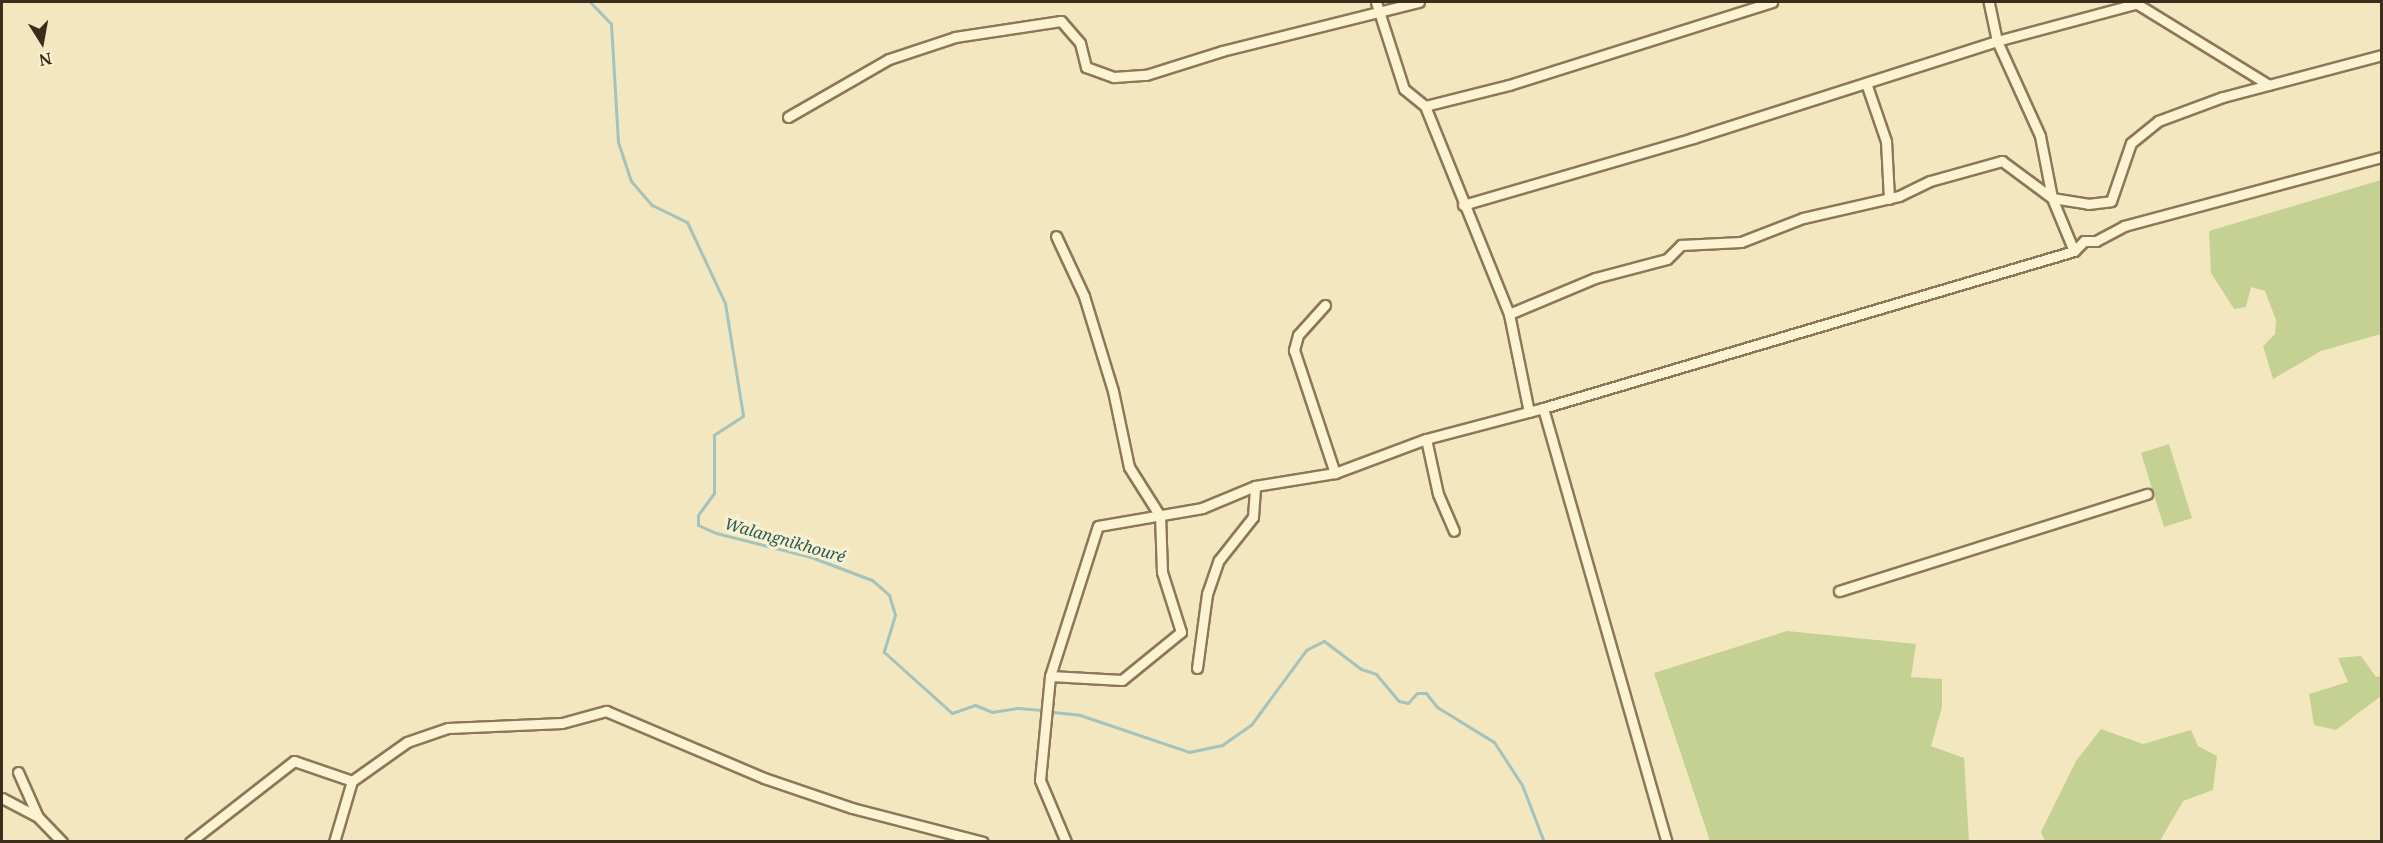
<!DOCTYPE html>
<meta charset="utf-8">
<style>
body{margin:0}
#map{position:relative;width:2383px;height:843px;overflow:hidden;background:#f2e7bf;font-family:"Noto Serif",serif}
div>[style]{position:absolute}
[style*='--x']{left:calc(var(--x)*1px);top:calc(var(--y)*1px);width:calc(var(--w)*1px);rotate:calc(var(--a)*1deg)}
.green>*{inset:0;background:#c5d192}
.stream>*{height:3px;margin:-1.5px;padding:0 1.5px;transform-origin:1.5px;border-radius:1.5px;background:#a3c3bc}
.roads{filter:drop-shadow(2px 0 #8d7756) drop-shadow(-2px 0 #8d7756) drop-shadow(0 2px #8d7756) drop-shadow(0 -2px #8d7756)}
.street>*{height:9px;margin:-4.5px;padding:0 4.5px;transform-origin:4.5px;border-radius:4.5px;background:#fcf3d3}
span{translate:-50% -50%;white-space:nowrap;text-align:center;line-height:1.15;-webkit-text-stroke:6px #f9f0d0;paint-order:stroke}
.water-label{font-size:16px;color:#295b5c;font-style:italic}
.frame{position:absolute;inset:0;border:3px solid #3b2d1c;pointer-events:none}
.north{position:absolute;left:12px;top:12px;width:60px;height:60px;-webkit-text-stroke:4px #f9f0d0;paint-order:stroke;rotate:169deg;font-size:16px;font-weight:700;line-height:24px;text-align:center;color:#3b2d1c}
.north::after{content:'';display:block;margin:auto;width:21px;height:27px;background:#3b2d1c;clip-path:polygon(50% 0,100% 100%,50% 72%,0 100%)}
</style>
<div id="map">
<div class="green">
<div style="clip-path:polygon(2381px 180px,2381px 334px,2321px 351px,2273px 379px,2263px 346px,2275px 334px,2276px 320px,2265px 291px,2251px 287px,2246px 307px,2234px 309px,2211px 273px,2209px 231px)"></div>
<div style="clip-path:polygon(2169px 444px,2192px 518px,2164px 527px,2141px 453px)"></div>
<div style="clip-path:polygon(1787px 631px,1916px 644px,1911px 677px,1942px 679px,1942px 707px,1931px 746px,1964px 758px,1969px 841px,1710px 841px,1654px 673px)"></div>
<div style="clip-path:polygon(2361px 656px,2376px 677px,2381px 676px,2381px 696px,2336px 730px,2314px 725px,2309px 694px,2348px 682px,2338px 658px)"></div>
<div style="clip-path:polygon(2101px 729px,2143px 744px,2191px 730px,2198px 746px,2217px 756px,2213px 790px,2183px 801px,2160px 841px,2045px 841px,2041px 832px,2076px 761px)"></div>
</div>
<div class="stream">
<div style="--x:590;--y:2;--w:30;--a:46"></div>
<div style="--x:611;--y:24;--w:118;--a:86.6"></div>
<div style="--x:618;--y:142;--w:41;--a:71.6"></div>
<div style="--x:631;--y:181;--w:32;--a:49"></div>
<div style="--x:652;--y:205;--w:39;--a:26"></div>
<div style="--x:687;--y:222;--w:89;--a:64.9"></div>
<div style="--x:725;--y:303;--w:114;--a:80.9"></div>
<div style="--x:743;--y:416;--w:35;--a:147"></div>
<div style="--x:714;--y:435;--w:58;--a:90"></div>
<div style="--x:714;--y:493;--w:27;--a:126"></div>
<div style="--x:698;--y:515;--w:10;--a:90"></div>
<div style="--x:698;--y:525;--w:20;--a:24"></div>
<div style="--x:716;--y:533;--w:98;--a:14.2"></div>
<div style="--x:811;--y:557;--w:65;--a:20.7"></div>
<div style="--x:872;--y:580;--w:23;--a:41"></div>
<div style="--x:889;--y:595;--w:21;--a:73"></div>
<div style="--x:895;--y:615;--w:39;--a:107"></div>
<div style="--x:884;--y:652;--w:91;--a:41.9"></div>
<div style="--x:952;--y:713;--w:24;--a:-19"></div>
<div style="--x:975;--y:705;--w:18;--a:22"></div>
<div style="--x:992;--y:712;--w:26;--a:-9"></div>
<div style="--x:1018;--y:708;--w:21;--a:5"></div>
<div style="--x:1053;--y:712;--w:27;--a:6"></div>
<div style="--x:1080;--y:715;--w:115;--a:18.7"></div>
<div style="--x:1189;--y:752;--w:34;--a:-12"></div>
<div style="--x:1222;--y:745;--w:35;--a:-35"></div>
<div style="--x:1251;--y:725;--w:93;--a:-53.7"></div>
<div style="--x:1306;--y:650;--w:20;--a:-27"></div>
<div style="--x:1324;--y:641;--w:46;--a:37.1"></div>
<div style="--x:1361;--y:669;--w:16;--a:18"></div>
<div style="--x:1376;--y:674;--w:35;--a:50"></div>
<div style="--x:1399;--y:701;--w:9;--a:13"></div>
<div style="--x:1408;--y:703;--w:13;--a:-48"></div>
<div style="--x:1417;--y:693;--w:9;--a:0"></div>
<div style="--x:1426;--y:693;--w:18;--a:52"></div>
<div style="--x:1437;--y:707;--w:67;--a:31.6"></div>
<div style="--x:1494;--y:742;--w:51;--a:56.9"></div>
<div style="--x:1522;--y:785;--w:61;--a:68.9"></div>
</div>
<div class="roads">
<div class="street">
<div style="--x:1376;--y:2;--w:91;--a:72.2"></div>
<div style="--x:1404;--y:89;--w:27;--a:39"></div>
<div style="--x:1425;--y:106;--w:87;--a:-14"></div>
<div style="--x:1509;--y:85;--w:276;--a:-17.5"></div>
<div style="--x:2134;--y:2;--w:158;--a:31.6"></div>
<div style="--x:2135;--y:4;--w:143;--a:165"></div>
<div style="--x:1997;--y:41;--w:104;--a:65.6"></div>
<div style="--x:2040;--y:136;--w:63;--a:79"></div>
<div style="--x:2052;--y:198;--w:57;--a:67.5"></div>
<div style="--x:2074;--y:251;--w:14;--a:-45"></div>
<div style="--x:2084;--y:241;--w:12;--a:0"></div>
<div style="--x:2096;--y:241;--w:32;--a:-28"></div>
<div style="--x:2124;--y:226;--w:267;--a:-15"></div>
<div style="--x:1866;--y:83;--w:61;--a:71"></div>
<div style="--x:1886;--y:141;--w:58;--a:87"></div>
<div style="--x:1425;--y:106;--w:224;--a:68"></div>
<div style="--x:1509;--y:314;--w:100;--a:78.5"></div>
<div style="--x:788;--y:117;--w:116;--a:-29.9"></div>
<div style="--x:889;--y:59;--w:70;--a:-18.4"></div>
<div style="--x:955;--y:37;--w:107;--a:-8.6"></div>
<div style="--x:1061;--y:21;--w:29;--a:49"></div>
<div style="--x:1080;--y:43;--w:25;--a:76"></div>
<div style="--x:1086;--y:67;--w:30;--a:20"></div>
<div style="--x:1114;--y:77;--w:32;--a:-4"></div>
<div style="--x:1146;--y:75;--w:80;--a:-17.5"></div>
<div style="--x:1222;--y:51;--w:203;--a:-14"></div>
<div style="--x:1463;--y:205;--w:240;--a:-16.2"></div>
<div style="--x:1693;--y:138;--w:319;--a:-17.7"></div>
<div style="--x:1997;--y:41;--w:40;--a:-102"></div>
<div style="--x:1325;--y:305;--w:40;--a:132"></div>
<div style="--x:1298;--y:335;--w:16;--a:105"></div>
<div style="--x:1294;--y:350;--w:130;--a:71.6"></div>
<div style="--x:1509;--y:314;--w:93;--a:-22.7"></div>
<div style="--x:1595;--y:278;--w:74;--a:-14.8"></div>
<div style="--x:1667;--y:259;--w:20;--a:-45"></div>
<div style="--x:1681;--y:245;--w:60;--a:-2.9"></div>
<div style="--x:1741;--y:242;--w:66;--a:-21.2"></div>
<div style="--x:1803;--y:218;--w:98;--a:-12.9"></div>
<div style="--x:1899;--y:196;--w:34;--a:-26"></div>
<div style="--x:1930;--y:181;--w:75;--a:-15.5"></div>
<div style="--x:2002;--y:161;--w:62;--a:36.5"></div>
<div style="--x:2052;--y:198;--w:36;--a:9"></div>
<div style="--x:2088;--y:204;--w:23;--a:-7"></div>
<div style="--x:2111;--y:201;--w:61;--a:-71"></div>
<div style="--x:2131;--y:143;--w:35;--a:-39"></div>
<div style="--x:2158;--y:121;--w:69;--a:-20.3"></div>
<div style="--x:2223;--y:97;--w:164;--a:-14.8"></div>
<div style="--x:1543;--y:408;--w:451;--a:74.1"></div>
<div style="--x:1426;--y:439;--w:56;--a:77.7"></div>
<div style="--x:1438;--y:494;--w:40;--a:66.6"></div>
<div style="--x:1839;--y:591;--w:323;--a:-17.5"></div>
<div style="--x:1197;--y:668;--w:75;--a:-82.3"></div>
<div style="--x:1207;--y:594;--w:36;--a:-71"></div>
<div style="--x:1219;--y:560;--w:55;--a:-51.7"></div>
<div style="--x:1253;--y:517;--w:31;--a:-86"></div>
<div style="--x:1050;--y:676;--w:72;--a:3.2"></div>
<div style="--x:1122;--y:680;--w:76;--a:-39.1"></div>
<div style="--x:1181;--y:632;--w:63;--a:-107.6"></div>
<div style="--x:1162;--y:572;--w:56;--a:-92"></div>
<div style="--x:1160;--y:516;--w:58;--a:-122.3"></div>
<div style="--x:1129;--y:467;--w:78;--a:-101.9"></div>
<div style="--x:1113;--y:391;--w:99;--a:-107"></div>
<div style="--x:1084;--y:296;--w:66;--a:-115"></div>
<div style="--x:18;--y:772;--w:49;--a:66"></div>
<div style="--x:38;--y:817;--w:35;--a:46"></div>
<div style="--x:2;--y:798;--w:41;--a:27.8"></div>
<div style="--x:190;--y:842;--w:132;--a:-37.9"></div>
<div style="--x:294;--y:761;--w:61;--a:19"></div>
<div style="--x:352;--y:781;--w:67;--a:-35.3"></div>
<div style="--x:407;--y:742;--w:43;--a:-18.9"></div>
<div style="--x:448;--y:728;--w:114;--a:-2.5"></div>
<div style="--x:562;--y:723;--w:46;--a:-15.3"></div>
<div style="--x:606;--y:711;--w:172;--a:23"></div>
<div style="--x:764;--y:778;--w:93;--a:18.8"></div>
<div style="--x:852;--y:808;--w:135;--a:14.5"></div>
<div style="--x:334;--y:842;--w:64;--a:-73.6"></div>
<div style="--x:1066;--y:842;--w:67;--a:-112.8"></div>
<div style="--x:1040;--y:780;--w:104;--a:-84.5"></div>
<div style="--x:1050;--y:676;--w:157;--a:-72.3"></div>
<div style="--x:1098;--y:526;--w:106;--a:-9.8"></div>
<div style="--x:1202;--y:508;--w:57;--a:-22.5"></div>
<div style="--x:1255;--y:486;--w:81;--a:-9.2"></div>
<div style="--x:1335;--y:473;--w:97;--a:-20.5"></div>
<div style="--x:1426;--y:439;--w:121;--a:-14.8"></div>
<div style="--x:1543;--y:408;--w:554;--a:-16.47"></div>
</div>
</div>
<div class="water-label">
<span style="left:785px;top:540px;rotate:16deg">Walangnikhouré</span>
</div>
<div class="frame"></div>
<div class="north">N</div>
</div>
